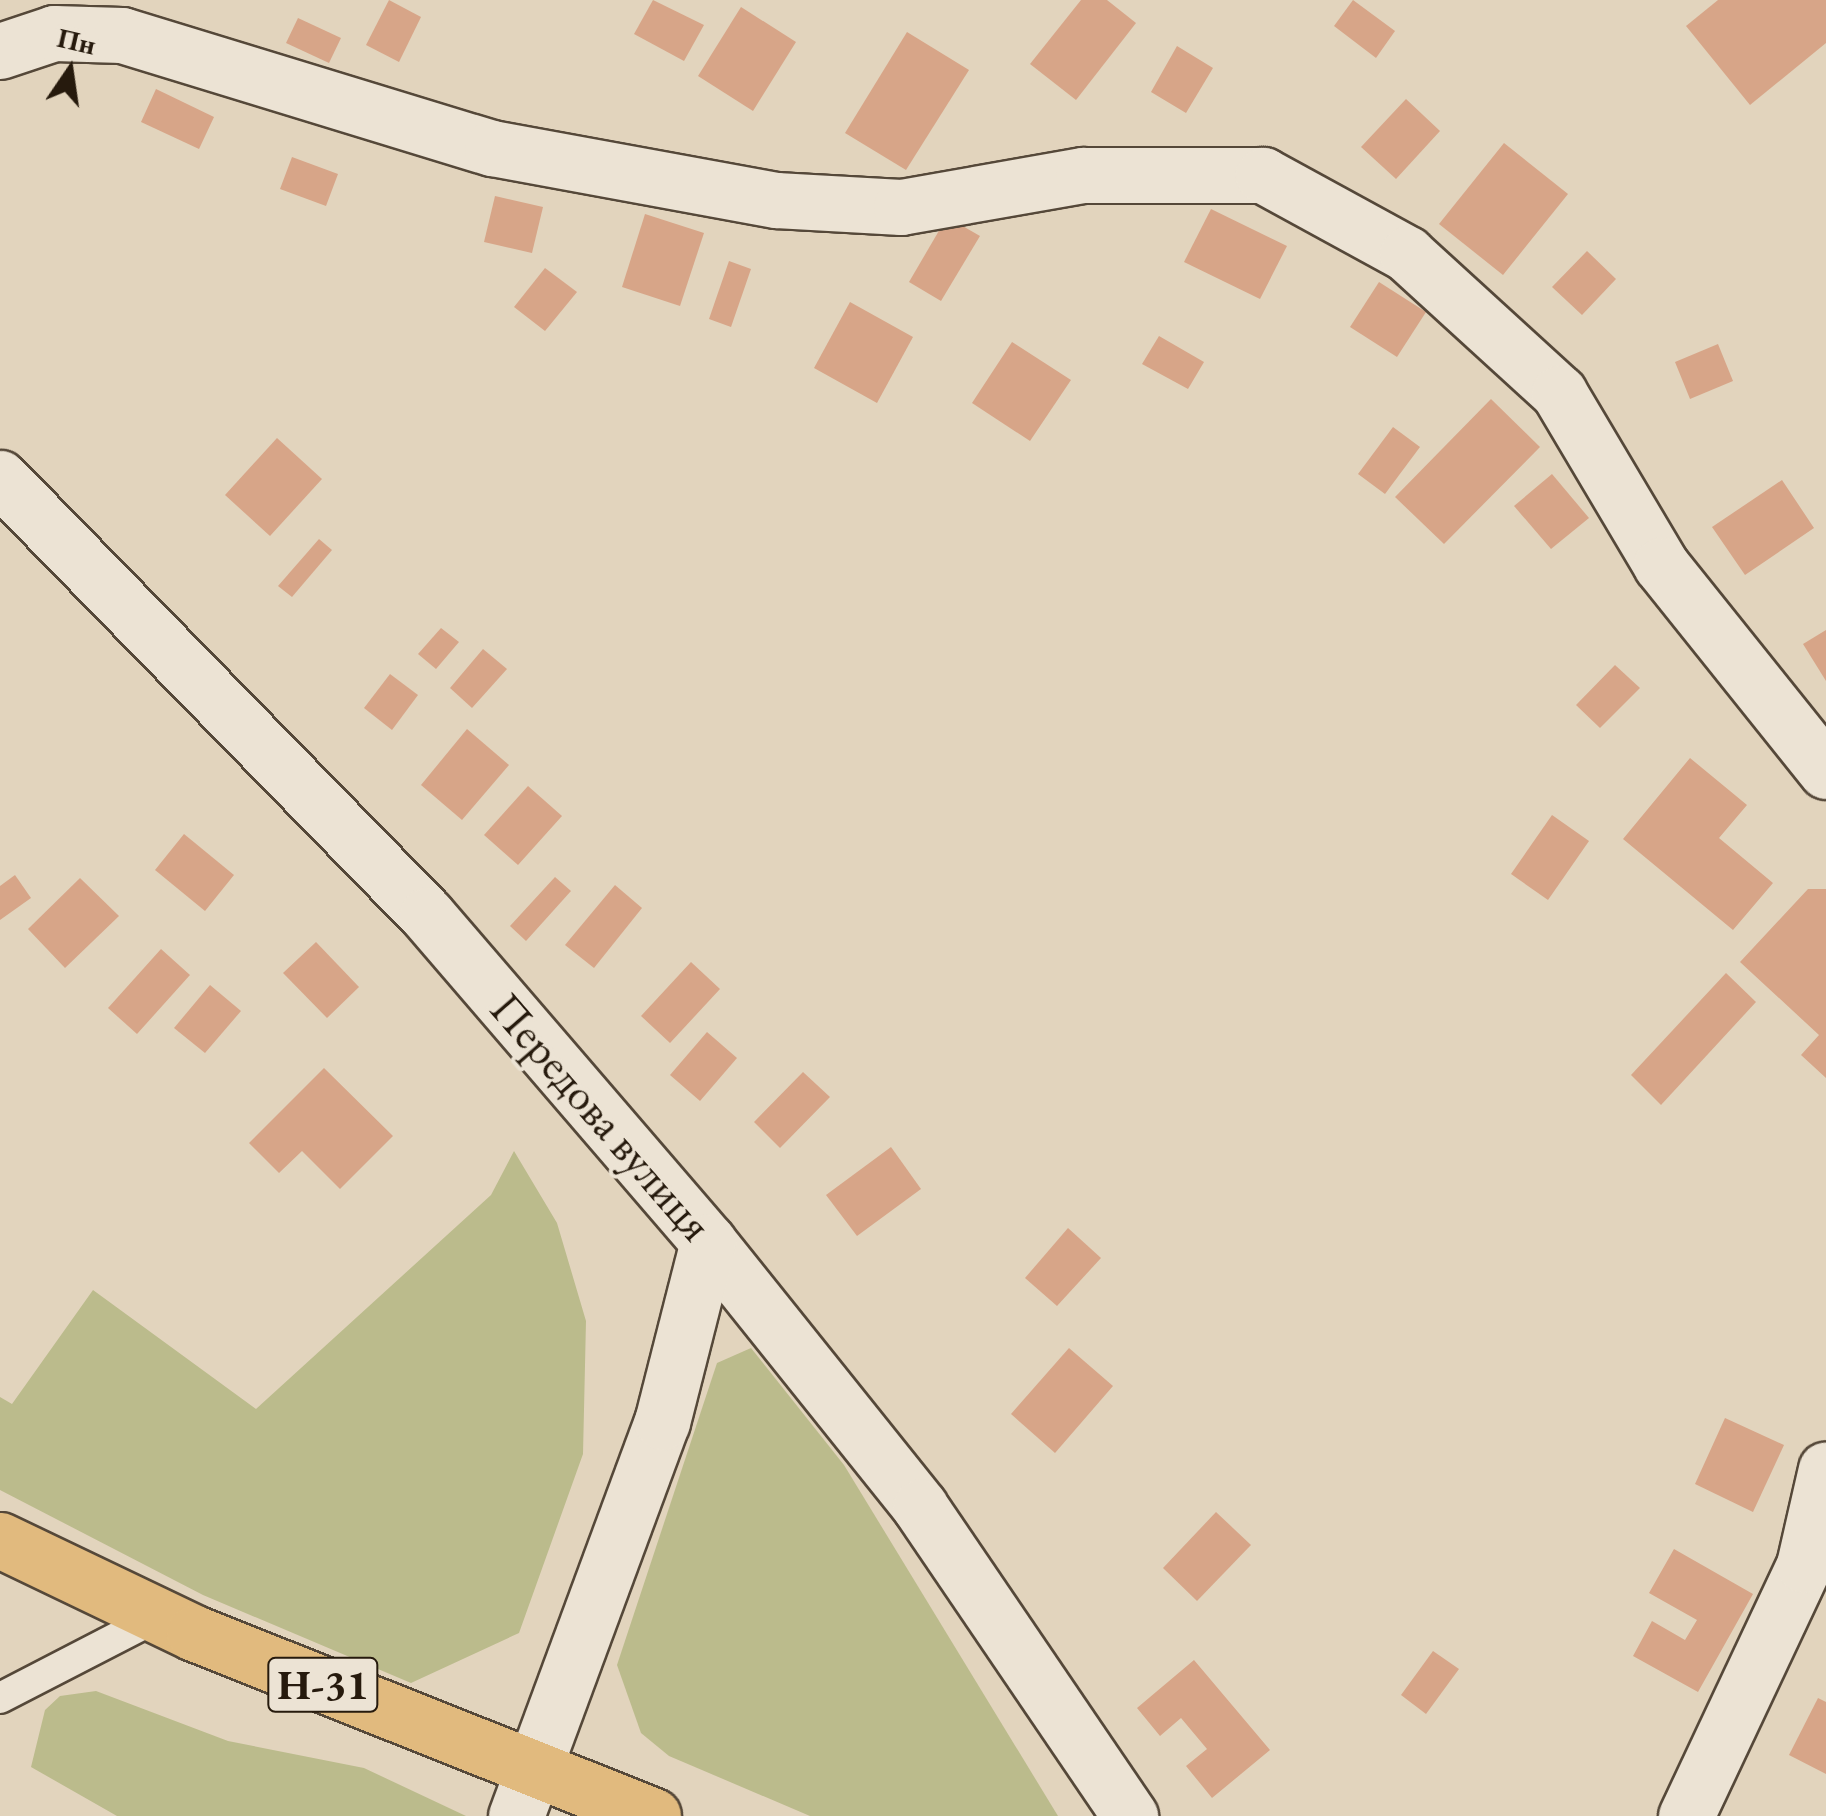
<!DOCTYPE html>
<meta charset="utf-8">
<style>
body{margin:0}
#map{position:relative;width:1826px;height:1816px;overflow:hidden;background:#e2d4bd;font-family:"EB Garamond",serif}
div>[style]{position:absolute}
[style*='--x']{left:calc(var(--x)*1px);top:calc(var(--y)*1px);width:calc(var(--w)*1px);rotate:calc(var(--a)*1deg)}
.green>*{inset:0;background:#bbbb8c}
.building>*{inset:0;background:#d7a588}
.roads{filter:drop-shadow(2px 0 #554839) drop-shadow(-2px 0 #554839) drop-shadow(0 2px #554839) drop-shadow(0 -2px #554839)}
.service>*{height:30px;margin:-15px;padding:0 15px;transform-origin:15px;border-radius:15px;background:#ece3d4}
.minor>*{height:55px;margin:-27.5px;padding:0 27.5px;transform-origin:27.5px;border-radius:27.5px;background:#ece3d4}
.tertiary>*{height:55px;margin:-27.5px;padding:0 27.5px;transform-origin:27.5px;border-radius:27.5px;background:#ece3d4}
.primary>*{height:55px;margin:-27.5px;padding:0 27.5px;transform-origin:27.5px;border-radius:27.5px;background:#e1ba7e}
span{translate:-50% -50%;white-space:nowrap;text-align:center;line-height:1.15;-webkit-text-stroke:8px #ece3d4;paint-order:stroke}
.shield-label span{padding:2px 8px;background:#ece3d4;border:2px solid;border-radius:8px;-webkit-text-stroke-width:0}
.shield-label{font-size:42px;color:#261a0d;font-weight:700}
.street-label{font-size:45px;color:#261a0d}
.north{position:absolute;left:20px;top:20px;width:100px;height:100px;-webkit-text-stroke:8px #ece3d4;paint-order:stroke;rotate:13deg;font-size:28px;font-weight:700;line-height:40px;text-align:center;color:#261a0d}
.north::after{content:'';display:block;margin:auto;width:35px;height:45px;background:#261a0d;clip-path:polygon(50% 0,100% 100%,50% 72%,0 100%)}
</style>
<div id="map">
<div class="green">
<div style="clip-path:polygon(514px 1151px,557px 1223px,586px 1321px,583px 1454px,519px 1633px,411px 1683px,203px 1595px,0 1490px,0 1397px,12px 1404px,93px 1290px,256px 1409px,491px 1195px)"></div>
<div style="clip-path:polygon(751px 1348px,844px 1465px,1058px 1816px,810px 1816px,669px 1756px,641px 1733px,617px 1665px,717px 1363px)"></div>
<div style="clip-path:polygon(96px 1691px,228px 1741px,364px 1768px,466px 1816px,117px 1816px,31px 1767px,45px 1710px,60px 1696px)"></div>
</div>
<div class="building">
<div style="clip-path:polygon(389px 0,421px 17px,399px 62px,366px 45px)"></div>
<div style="clip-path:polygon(653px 0,704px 25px,684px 61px,634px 34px)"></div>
<div style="clip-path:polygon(1081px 0,1107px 0,1136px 23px,1076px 100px,1030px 64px)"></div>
<div style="clip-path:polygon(1353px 0,1395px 31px,1376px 58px,1334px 26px)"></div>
<div style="clip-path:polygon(1718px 0,1826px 0,1826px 43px,1750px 105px,1686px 26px)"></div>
<div style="clip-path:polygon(741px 7px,796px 42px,753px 111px,698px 76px)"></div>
<div style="clip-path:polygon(298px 18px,341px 38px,329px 63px,286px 43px)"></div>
<div style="clip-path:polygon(907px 32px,969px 70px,906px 170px,845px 133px)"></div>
<div style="clip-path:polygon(1177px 46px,1213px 68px,1186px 113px,1151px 92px)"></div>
<div style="clip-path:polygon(156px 89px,214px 117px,199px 149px,141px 122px)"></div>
<div style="clip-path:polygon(1406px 99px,1440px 131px,1396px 179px,1361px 147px)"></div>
<div style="clip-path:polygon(1504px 143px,1568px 194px,1503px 275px,1439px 224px)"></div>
<div style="clip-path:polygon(292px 157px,338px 174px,326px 206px,280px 189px)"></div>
<div style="clip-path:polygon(495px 196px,543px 207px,532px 253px,484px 242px)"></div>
<div style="clip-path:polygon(1211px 209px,1287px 246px,1260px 299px,1184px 262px)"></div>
<div style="clip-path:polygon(645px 214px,704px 233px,680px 306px,622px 287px)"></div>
<div style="clip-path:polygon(947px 217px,980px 236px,941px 301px,909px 282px)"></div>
<div style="clip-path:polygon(1587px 251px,1616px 279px,1582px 315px,1552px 287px)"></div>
<div style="clip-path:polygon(729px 261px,751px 269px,731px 327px,709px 319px)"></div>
<div style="clip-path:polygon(545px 268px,577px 292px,545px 331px,514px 307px)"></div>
<div style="clip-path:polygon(1379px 282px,1426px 312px,1397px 357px,1350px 327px)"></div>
<div style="clip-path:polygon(850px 302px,913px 337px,877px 403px,814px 368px)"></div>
<div style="clip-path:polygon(1159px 336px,1204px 362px,1188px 389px,1142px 364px)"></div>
<div style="clip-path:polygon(1012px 342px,1071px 380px,1030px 441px,972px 403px)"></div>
<div style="clip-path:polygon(1718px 344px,1733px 381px,1690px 399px,1675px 362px)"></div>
<div style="clip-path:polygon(1491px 399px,1540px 447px,1444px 544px,1395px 497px)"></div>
<div style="clip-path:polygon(1393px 427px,1420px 447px,1385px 494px,1358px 474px)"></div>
<div style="clip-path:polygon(277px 438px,322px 479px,270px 536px,225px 495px)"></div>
<div style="clip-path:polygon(1552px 474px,1589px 518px,1551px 549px,1514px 506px)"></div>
<div style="clip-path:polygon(1782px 480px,1814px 528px,1745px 575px,1712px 527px)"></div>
<div style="clip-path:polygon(319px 539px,332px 550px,292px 597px,278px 586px)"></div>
<div style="clip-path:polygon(441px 628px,459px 642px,436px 669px,418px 654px)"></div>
<div style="clip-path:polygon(1826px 630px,1826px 681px,1803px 644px)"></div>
<div style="clip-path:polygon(483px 649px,507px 669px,472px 708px,450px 688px)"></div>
<div style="clip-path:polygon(1615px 665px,1640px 688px,1600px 728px,1576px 705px)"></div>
<div style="clip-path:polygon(390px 674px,418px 695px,392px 730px,364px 708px)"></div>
<div style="clip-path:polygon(467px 729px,509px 765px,462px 820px,421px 785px)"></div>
<div style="clip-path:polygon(1690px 758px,1747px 805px,1719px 838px,1773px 883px,1733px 930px,1623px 839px)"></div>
<div style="clip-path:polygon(528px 786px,562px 816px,518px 865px,484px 835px)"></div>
<div style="clip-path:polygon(1552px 815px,1589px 841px,1548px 900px,1511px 874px)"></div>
<div style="clip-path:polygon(184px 834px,234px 875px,205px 911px,155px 870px)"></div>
<div style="clip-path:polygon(15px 875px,31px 898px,0 920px,0 886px)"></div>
<div style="clip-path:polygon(555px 877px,571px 891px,526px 941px,510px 926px)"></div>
<div style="clip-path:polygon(80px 878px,119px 916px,65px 968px,28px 929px)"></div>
<div style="clip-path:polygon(615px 885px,642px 908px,594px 968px,565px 945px)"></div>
<div style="clip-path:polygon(1808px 889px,1826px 889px,1826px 1078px,1801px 1055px,1819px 1035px,1740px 962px)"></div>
<div style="clip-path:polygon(316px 942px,359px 987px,327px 1018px,283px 973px)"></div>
<div style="clip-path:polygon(161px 949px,190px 975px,137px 1034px,108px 1008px)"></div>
<div style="clip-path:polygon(691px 962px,720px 989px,670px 1043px,641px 1016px)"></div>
<div style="clip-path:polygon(1726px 973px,1756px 1002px,1661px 1105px,1631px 1075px)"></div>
<div style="clip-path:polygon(210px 985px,241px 1011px,205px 1053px,174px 1028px)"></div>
<div style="clip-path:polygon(707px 1032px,737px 1058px,700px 1101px,670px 1075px)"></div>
<div style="clip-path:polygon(324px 1068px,393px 1136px,340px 1189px,302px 1151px,279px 1173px,249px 1143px)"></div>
<div style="clip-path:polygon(803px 1072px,830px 1097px,780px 1148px,754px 1122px)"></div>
<div style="clip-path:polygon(891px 1147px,921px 1189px,857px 1236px,826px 1195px)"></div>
<div style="clip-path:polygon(1068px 1228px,1101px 1258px,1057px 1306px,1025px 1278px)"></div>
<div style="clip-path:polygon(1069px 1348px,1113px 1386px,1055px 1453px,1011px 1414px)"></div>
<div style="clip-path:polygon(1725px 1418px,1784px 1445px,1753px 1512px,1695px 1484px)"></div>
<div style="clip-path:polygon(1216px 1512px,1251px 1545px,1197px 1601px,1163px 1568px)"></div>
<div style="clip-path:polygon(1674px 1549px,1753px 1594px,1698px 1692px,1633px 1656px,1652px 1621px,1685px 1640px,1697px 1620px,1649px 1593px)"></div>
<div style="clip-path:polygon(1433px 1651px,1459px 1669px,1426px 1714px,1401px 1695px)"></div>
<div style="clip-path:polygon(1194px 1660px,1270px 1750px,1212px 1798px,1186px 1766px,1207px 1749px,1181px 1718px,1160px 1736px,1137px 1708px)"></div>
<div style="clip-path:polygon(1818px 1698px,1826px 1702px,1826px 1774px,1789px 1755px)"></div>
</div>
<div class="roads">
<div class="service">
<div style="--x:0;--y:1698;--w:179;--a:-27.3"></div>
</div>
<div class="minor">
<div style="--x:0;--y:51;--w:57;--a:-18.4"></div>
<div style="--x:54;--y:33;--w:68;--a:1.7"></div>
<div style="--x:122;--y:35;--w:387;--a:17"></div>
<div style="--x:492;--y:148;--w:289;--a:10.4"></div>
<div style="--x:776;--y:200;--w:125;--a:3.2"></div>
<div style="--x:901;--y:207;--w:185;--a:-10"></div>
<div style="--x:1083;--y:175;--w:180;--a:0"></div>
<div style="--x:1263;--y:175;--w:164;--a:28.7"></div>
<div style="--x:1407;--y:254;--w:206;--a:42.4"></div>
<div style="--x:1559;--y:393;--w:200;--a:59.3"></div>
<div style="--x:1661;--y:565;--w:264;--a:51.3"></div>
<div style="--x:1686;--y:1816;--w:277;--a:-64.8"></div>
<div style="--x:1804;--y:1565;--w:98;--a:-77.1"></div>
</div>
<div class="tertiary">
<div style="--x:0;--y:478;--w:611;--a:45.66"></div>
<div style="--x:427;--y:915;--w:431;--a:49.3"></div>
<div style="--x:708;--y:1242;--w:339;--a:51.3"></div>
<div style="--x:920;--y:1507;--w:374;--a:55.8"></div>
<div style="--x:516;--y:1816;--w:420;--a:-69.7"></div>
<div style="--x:662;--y:1422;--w:186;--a:-75.7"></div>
</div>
<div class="primary">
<div style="--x:0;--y:1540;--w:215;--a:25.6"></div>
<div style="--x:194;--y:1633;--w:494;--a:21.7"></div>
</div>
</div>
<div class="shield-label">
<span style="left:323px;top:1685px">Н-31</span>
</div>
<div class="street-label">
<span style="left:601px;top:1117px;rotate:49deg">Передова вулиця</span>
</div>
<div class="north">Пн</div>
</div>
